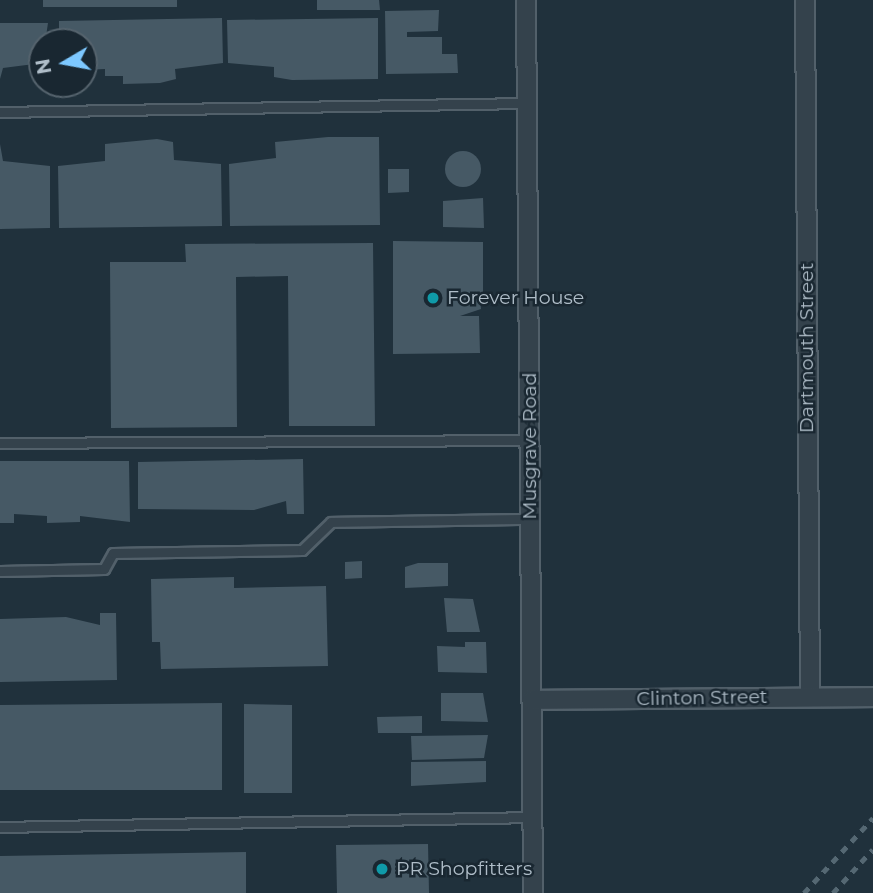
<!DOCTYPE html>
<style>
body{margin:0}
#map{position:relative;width:873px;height:893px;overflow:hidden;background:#20313c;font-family:Montserrat,sans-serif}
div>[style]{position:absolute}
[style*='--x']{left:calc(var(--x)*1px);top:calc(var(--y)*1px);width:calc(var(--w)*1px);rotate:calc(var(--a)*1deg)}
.building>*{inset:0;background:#465965}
.round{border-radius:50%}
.roads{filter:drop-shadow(2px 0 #52606a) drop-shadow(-2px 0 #52606a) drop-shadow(0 2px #52606a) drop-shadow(0 -2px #52606a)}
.lane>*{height:9px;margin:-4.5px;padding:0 4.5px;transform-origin:4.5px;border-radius:4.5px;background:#34424c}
.street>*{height:18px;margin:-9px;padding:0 9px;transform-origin:9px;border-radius:9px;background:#34424c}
.rail>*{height:5px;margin-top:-2.5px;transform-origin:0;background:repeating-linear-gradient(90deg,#556873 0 7px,transparent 0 14px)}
.dots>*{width:19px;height:19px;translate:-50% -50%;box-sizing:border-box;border:4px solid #192731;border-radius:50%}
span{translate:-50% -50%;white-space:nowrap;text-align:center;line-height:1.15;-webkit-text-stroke:5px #192731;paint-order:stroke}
.poi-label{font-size:19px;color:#afbdc8}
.left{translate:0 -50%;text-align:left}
.street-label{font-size:19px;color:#afbdc8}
.north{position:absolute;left:28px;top:28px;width:70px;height:70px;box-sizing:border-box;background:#192731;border:2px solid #55636d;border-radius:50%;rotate:260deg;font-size:19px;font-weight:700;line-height:28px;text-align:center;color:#afbdc8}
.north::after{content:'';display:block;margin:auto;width:24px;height:32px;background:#7dc8ff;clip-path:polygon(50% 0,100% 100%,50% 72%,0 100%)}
</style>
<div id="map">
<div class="building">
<div style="clip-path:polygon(43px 0,177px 0,177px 7px,43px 7px)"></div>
<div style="clip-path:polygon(317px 0,379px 0,380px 10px,317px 10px)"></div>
<div style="clip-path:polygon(439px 10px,438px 31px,407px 32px,407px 37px,442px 37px,442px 54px,457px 54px,458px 73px,386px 74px,385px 11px)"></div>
<div style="clip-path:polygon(222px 18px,223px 63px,175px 69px,176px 79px,160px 83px,123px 84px,123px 76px,105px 76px,105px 69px,84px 70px,84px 42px,59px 42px,59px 21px)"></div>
<div style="clip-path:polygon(378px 18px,378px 79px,292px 80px,274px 77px,274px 67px,228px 63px,227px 20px)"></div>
<div style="clip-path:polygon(0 23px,48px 23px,42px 63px,3px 68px,0 79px)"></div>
<div style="clip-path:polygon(328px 137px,379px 137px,380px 225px,230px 226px,229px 164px,276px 158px,275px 142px)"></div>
<div style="clip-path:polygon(157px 139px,173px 142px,174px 160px,221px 164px,222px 226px,59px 228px,58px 166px,105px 161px,105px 144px)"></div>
<div style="clip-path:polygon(0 144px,3px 161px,50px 166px,50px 228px,0 229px)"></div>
<div class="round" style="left:445px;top:151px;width:36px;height:36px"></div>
<div style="clip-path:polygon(388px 169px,409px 169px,409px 192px,388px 193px)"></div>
<div style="clip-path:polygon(483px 198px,484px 228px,443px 227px,443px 201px)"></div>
<div style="clip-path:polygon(393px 241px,483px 242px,483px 293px,459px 293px,480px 300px,481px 309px,460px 316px,479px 316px,480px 353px,393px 354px)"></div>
<div style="clip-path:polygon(373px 243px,375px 426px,289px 426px,288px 276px,236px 277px,237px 427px,111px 428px,110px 262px,186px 262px,185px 244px)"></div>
<div style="clip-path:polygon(303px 459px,304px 514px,287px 514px,286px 501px,254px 510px,138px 509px,138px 462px)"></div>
<div style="clip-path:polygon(0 461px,129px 461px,130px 522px,80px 516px,80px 522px,47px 523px,47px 516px,14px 514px,14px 523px,0 523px)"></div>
<div style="clip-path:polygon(362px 561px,362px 578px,345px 579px,345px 562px)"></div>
<div style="clip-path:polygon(418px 563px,448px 563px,448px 586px,405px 588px,405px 567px)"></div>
<div style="clip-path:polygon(234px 577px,234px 588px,326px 586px,328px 666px,161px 669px,160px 642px,152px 642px,151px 579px)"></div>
<div style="clip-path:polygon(444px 598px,473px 599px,480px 632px,447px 632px)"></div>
<div style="clip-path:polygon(100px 613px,116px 613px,117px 680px,0 682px,0 619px,66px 617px,100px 625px)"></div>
<div style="clip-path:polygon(465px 642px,486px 642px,487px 673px,438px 672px,437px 646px,465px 647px)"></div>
<div style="clip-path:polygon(441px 693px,483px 693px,488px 722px,441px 721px)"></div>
<div style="clip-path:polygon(222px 703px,222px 790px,0 790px,0 705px)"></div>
<div style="clip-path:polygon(244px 704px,292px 705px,292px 793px,244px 793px)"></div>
<div style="clip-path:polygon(422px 716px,422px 733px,378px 733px,377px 717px)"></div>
<div style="clip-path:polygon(488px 735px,484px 758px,412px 760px,411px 736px)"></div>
<div style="clip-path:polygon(486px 761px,486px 782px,411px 786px,411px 762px)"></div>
<div style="clip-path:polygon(428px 844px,429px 893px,337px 893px,336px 845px)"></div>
<div style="clip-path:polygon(246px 852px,246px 893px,0 893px,0 856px)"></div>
</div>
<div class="roads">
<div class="lane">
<div style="--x:0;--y:112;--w:527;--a:-0.98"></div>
<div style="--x:0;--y:443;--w:530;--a:-0.32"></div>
<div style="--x:0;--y:571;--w:104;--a:-1.1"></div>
<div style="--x:104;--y:569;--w:18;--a:-61"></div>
<div style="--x:113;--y:553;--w:189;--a:-0.9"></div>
<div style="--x:302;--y:550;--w:40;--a:-44"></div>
<div style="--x:331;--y:522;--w:199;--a:-0.9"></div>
<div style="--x:0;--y:827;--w:533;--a:-1.07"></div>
</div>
<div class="street">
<div style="--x:526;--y:0;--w:893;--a:89.55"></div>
<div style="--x:805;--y:0;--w:697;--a:89.59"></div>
<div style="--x:532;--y:700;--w:341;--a:-0.5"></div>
</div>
</div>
<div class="rail">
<div style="--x:804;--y:893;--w:102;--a:-47.4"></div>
<div style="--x:833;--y:893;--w:59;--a:-47.7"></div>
</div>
<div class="dots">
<div style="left:433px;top:298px;background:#0f9aa8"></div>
<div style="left:382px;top:869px;background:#0f9aa8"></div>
</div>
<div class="poi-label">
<span class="left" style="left:447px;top:298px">Forever House</span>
<span class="left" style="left:396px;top:869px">PR Shopfitters</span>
</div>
<div class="street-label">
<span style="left:807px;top:348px;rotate:-90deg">Dartmouth Street</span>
<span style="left:530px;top:446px;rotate:-90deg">Musgrave Road</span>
<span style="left:702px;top:698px;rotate:-1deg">Clinton Street</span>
</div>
<div class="north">N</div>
</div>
